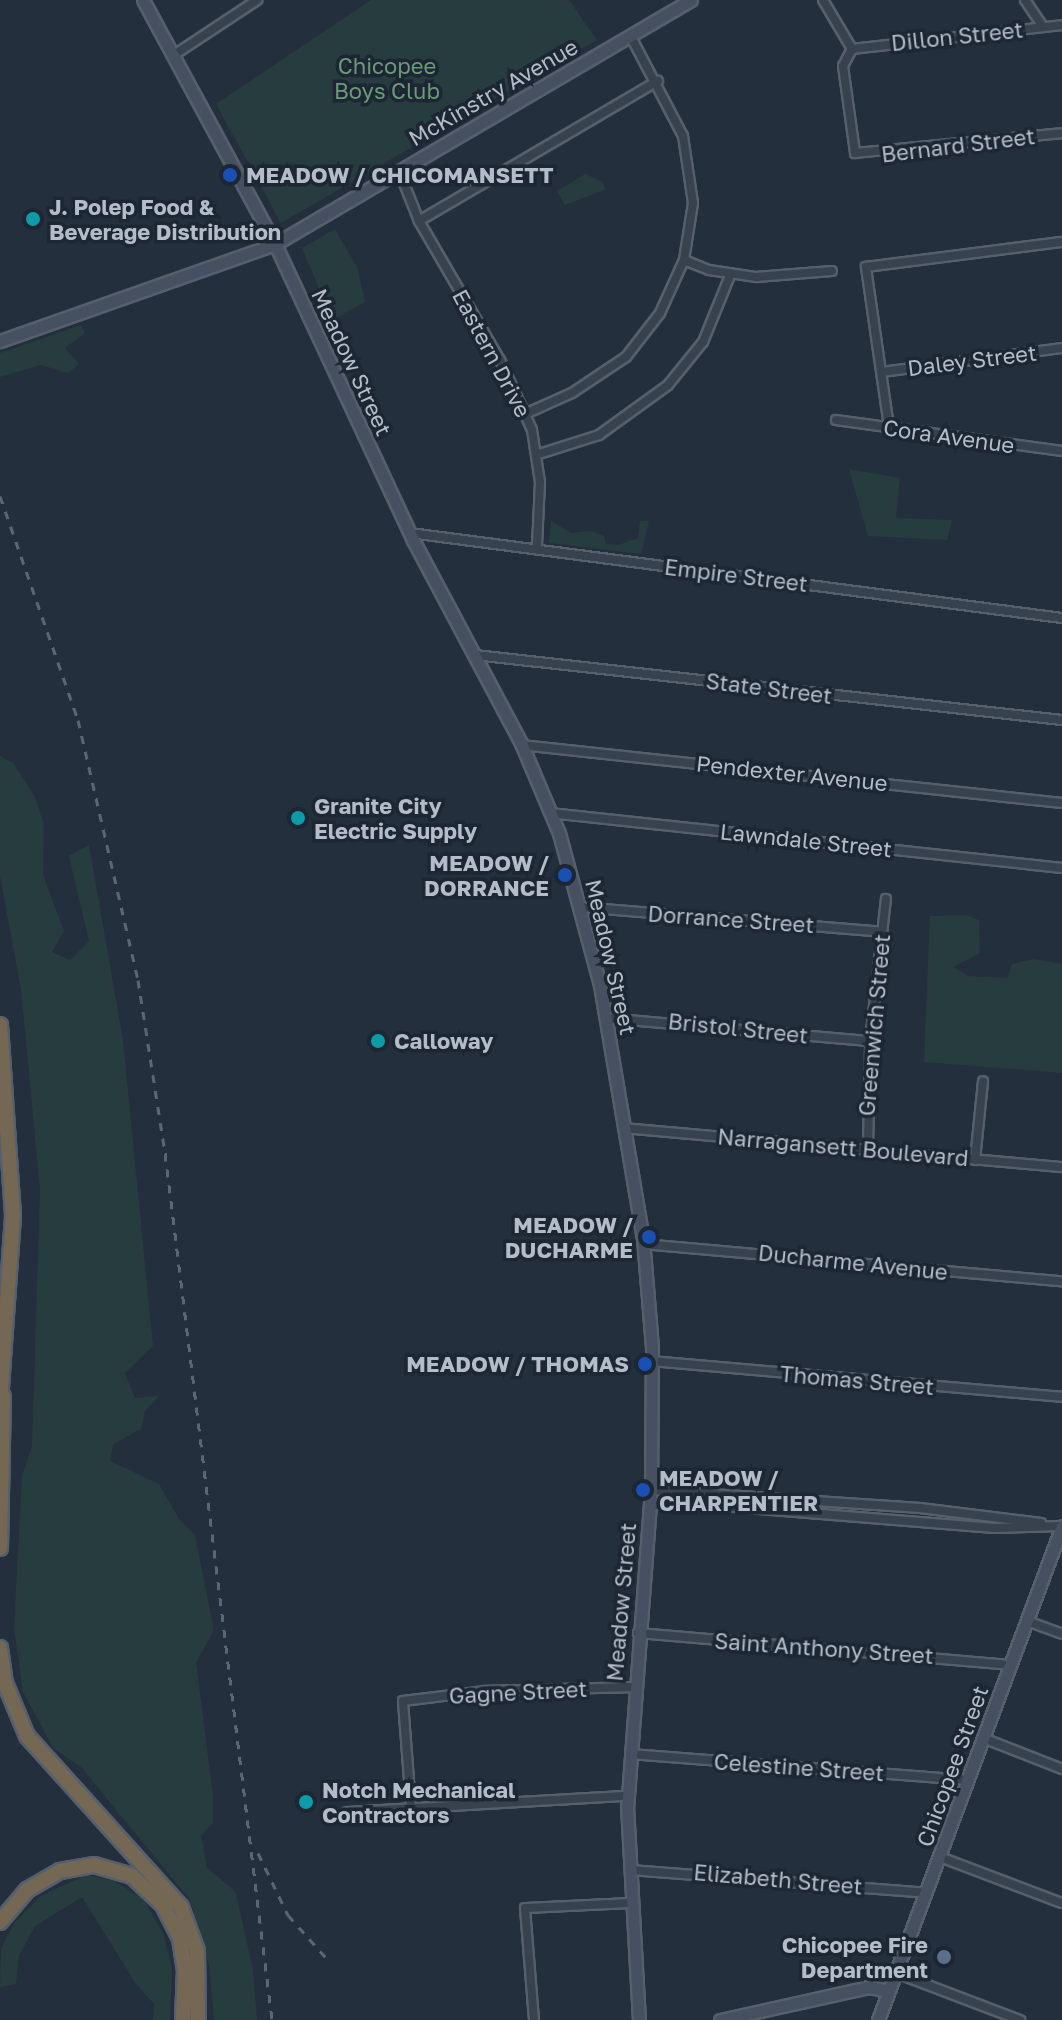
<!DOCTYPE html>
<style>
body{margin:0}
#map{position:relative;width:1062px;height:2020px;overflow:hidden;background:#242f3e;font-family:"Golos Text",sans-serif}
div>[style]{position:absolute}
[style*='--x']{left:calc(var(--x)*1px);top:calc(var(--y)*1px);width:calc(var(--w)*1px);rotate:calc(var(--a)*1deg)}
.green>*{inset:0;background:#263c3f}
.roads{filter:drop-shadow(2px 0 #565f6c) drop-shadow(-2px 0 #565f6c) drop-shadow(0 2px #565f6c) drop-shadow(0 -2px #565f6c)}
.street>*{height:8px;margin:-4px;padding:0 4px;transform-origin:4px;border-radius:4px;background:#38414e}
.secondary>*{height:11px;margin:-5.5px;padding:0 5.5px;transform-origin:5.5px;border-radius:5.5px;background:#465061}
.highway>*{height:14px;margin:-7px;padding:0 7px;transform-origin:7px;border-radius:7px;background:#746855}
.rail>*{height:3px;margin-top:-1.5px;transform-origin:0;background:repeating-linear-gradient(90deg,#5a6575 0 8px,transparent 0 16px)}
.dots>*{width:22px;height:22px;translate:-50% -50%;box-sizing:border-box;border:4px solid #1d2633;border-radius:50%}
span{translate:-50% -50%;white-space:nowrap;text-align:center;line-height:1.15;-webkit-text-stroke:7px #1d2633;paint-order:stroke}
.street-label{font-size:22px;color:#b4bcc9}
.park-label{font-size:22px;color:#6b9a76}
.poi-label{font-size:22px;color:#b4bcc9;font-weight:700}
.left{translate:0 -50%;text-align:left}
.right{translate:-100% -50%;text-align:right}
</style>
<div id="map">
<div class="green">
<div style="clip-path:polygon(371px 0,569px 0,597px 40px,281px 223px,216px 104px)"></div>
<div style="clip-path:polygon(585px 174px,603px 182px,605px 190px,565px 205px,557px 191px)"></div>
<div style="clip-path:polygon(335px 229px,357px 267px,365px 302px,332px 320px,302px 248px)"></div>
<div style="clip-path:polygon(81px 325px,85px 333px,65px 348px,79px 364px,68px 373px,41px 365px,0 377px,0 353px)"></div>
<div style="clip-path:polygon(849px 469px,900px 478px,896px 518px,952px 520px,947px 540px,868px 536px)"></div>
<div style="clip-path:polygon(551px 521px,571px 533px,591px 531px,604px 536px,606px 544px,618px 545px,638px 538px,640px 521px,649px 521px,641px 554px,549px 543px)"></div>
<div style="clip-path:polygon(0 756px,13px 763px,34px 795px,44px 824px,43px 875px,64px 931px,52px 952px,70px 960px,89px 941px,69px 856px,89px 845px,123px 1040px,153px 1346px,125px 1373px,135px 1398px,159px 1396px,145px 1411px,141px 1429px,113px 1444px,110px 1461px,159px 1484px,179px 1519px,195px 1535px,214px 1630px,196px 1663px,213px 1796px,213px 1823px,201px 1836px,207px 1867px,236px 1893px,253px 1970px,257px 2020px,214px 2020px,209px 1965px,190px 1900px,81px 1767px,53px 1748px,23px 1692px,14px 1628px,22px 1475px,32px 1447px,40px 1190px,21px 989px,0 876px)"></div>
<div style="clip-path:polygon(965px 915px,979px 920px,980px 953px,953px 967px,968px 976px,1007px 978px,1012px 964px,1034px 959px,1062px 964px,1062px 1073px,924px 1062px,930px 916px)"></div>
<div style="clip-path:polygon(86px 1875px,114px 1881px,143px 1898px,163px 1933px,172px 1969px,170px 2020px,153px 2020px,154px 2004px,136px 1984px,82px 1897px,35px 1926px,19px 1956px,16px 1984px,0 1987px,1px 1948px,15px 1922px,41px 1896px)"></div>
</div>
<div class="roads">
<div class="street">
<div style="--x:823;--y:0;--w:57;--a:59.4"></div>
<div style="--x:852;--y:49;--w:19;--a:118"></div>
<div style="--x:843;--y:66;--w:88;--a:82.1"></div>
<div style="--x:855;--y:153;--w:208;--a:-5.5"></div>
<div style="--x:1025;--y:0;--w:32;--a:56"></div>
<div style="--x:852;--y:49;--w:211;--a:-6.5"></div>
<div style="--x:174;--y:55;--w:100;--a:-33.5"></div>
<div style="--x:399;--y:171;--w:54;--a:68.2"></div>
<div style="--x:419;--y:221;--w:161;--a:59.8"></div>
<div style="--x:500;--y:360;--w:77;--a:65.4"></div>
<div style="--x:532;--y:430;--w:53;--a:81.3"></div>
<div style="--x:540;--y:482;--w:64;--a:92.7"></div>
<div style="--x:419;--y:221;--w:277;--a:-30.4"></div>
<div style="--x:684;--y:260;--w:27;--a:22"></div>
<div style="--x:709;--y:270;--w:48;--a:8.5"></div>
<div style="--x:756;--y:277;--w:76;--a:-4.5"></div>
<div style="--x:882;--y:372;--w:182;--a:-7.6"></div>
<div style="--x:525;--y:414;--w:51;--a:-24.1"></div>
<div style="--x:572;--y:393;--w:65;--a:-33.7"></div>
<div style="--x:626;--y:357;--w:56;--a:-52.3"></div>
<div style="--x:660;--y:313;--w:58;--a:-65.6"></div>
<div style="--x:684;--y:260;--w:58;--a:-81"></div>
<div style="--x:693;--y:203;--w:68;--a:-98.5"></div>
<div style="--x:683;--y:136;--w:114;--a:-117.7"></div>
<div style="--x:836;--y:420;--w:228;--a:7.8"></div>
<div style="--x:889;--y:427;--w:162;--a:-98.2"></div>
<div style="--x:866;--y:267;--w:198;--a:-7.3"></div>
<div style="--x:539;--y:454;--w:63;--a:-17.6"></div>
<div style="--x:599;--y:435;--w:85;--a:-35.9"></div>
<div style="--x:668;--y:385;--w:55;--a:-50.9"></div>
<div style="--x:703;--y:342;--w:74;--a:-67.9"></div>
<div style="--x:410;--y:533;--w:658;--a:7.43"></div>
<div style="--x:475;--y:655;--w:591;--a:6.32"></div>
<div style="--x:521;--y:745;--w:544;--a:6.12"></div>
<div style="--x:550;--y:813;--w:515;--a:6.13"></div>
<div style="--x:580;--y:907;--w:302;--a:4.7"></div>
<div style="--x:606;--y:1018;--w:265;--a:5"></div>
<div style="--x:624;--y:1128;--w:440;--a:5.1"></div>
<div style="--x:868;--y:1150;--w:109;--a:-88.9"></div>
<div style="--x:870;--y:1041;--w:143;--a:-83.6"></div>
<div style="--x:975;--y:1160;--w:79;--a:-84.2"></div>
<div style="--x:644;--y:1244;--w:420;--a:5.1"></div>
<div style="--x:652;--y:1361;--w:412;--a:5"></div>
<div style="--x:651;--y:1490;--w:270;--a:3.8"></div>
<div style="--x:920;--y:1508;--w:122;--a:7.1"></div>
<div style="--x:650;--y:1505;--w:47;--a:-1.2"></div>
<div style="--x:697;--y:1504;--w:298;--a:4.6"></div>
<div style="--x:994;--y:1528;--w:68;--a:-1.7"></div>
<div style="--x:1027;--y:1621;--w:37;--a:20"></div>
<div style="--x:638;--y:1633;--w:373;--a:4.9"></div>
<div style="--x:983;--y:1738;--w:85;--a:21.4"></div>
<div style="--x:630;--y:1754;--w:338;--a:4.4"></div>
<div style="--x:411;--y:1806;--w:105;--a:-94.4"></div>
<div style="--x:403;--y:1701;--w:83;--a:-7"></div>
<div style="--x:485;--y:1691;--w:148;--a:-1.5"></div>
<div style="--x:347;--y:1812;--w:281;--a:-3.3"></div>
<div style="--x:940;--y:1857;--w:130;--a:20.7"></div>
<div style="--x:630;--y:1870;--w:297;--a:4.4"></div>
<div style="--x:896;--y:1973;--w:133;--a:20.8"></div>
<div style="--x:534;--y:2020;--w:112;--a:-94.6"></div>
<div style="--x:525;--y:1908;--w:107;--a:-2.7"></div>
</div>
<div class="secondary">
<div style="--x:143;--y:0;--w:277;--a:61.6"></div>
<div style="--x:275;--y:244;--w:327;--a:65"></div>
<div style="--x:413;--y:540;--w:230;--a:62"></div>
<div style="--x:521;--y:743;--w:98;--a:67.1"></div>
<div style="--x:559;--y:833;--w:157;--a:74.9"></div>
<div style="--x:600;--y:985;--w:257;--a:80.4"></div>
<div style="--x:643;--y:1238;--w:109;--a:85.3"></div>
<div style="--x:652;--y:1347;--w:143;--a:90.4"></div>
<div style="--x:651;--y:1490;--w:317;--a:94.3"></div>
<div style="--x:627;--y:1806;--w:214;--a:86.8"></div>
<div style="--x:0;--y:341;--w:292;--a:-19.4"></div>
<div style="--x:275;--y:244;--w:482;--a:-30.4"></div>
<div style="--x:720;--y:2020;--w:153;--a:-12.5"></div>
<div style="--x:869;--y:1987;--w:20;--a:11"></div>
<div style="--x:878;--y:2020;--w:527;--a:-69.57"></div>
</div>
<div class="highway">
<div style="--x:0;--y:1025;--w:191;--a:86.1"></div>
<div style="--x:13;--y:1216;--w:188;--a:94"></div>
<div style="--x:0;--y:1548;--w:152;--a:-88.9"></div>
<div style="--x:0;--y:1648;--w:35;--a:82"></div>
<div style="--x:5;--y:1683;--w:57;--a:67.5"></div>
<div style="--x:27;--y:1736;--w:230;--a:48"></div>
<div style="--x:181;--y:1907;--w:47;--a:70"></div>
<div style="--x:197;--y:1951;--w:69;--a:89.2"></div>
<div style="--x:0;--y:1922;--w:42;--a:-49.8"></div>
<div style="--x:27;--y:1890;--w:38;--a:-30"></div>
<div style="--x:60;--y:1871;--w:35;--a:-10"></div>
<div style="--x:94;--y:1865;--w:40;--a:16"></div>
<div style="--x:132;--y:1876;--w:42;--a:43.1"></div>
<div style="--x:163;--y:1905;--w:38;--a:63"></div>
<div style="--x:180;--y:1939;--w:30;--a:81"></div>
<div style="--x:185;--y:1969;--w:51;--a:92.2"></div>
</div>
</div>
<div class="rail">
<div style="--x:0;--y:496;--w:237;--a:70.8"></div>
<div style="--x:78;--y:720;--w:267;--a:77"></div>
<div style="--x:138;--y:980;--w:175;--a:81.1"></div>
<div style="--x:165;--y:1153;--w:874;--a:82.96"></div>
<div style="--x:258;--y:1853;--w:69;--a:64.2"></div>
<div style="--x:288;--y:1915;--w:59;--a:48.4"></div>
</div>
<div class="dots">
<div style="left:230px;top:175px;background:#1a4fb4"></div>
<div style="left:33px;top:219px;background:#0f9aa8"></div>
<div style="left:298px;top:818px;background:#0f9aa8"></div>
<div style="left:565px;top:875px;background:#1a4fb4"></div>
<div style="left:378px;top:1041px;background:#0f9aa8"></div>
<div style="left:649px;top:1237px;background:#1a4fb4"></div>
<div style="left:645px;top:1364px;background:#1a4fb4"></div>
<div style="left:643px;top:1490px;background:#1a4fb4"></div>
<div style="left:306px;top:1802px;background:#0f9aa8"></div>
<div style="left:944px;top:1957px;background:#5c6f8a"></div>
</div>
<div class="street-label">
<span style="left:957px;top:36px;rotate:-6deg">Dillon Street</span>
<span style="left:493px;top:92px;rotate:-30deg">McKinstry Avenue</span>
<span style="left:958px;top:145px;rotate:-7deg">Bernard Street</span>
<span style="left:492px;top:353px;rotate:62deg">Eastern Drive</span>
<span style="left:972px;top:360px;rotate:-7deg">Daley Street</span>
<span style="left:352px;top:362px;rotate:65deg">Meadow Street</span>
<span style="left:949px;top:436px;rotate:8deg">Cora Avenue</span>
<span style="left:736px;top:575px;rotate:7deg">Empire Street</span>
<span style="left:769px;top:688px;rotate:7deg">State Street</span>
<span style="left:792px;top:773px;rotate:6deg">Pendexter Avenue</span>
<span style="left:806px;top:840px;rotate:6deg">Lawndale Street</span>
<span style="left:731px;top:919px;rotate:4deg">Dorrance Street</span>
<span style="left:611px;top:957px;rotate:77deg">Meadow Street</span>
<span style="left:874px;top:1025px;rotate:-85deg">Greenwich Street</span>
<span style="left:738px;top:1028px;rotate:6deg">Bristol Street</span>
<span style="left:843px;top:1147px;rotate:5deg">Narragansett Boulevard</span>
<span style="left:853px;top:1262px;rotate:6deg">Ducharme Avenue</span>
<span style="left:857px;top:1380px;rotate:5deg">Thomas Street</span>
<span style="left:621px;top:1602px;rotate:-85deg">Meadow Street</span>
<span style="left:824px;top:1648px;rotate:4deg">Saint Anthony Street</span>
<span style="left:518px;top:1692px;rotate:-3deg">Gagne Street</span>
<span style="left:952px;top:1766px;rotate:-70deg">Chicopee Street</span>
<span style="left:799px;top:1767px;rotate:4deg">Celestine Street</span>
<span style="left:778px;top:1879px;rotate:5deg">Elizabeth Street</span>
</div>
<div class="park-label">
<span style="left:387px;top:78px">Chicopee<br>Boys Club</span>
</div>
<div class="poi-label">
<span class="left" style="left:246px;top:175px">MEADOW / CHICOMANSETT</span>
<span class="left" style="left:49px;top:219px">J. Polep Food &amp;<br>Beverage Distribution</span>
<span class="left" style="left:314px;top:818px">Granite City<br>Electric Supply</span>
<span class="right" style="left:549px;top:875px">MEADOW /<br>DORRANCE</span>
<span class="left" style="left:394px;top:1041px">Calloway</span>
<span class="right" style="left:633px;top:1237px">MEADOW /<br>DUCHARME</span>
<span class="right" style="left:629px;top:1364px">MEADOW / THOMAS</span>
<span class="left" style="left:659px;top:1490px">MEADOW /<br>CHARPENTIER</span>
<span class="left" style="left:322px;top:1802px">Notch Mechanical<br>Contractors</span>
<span class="right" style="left:928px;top:1957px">Chicopee Fire<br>Department</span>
</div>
</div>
